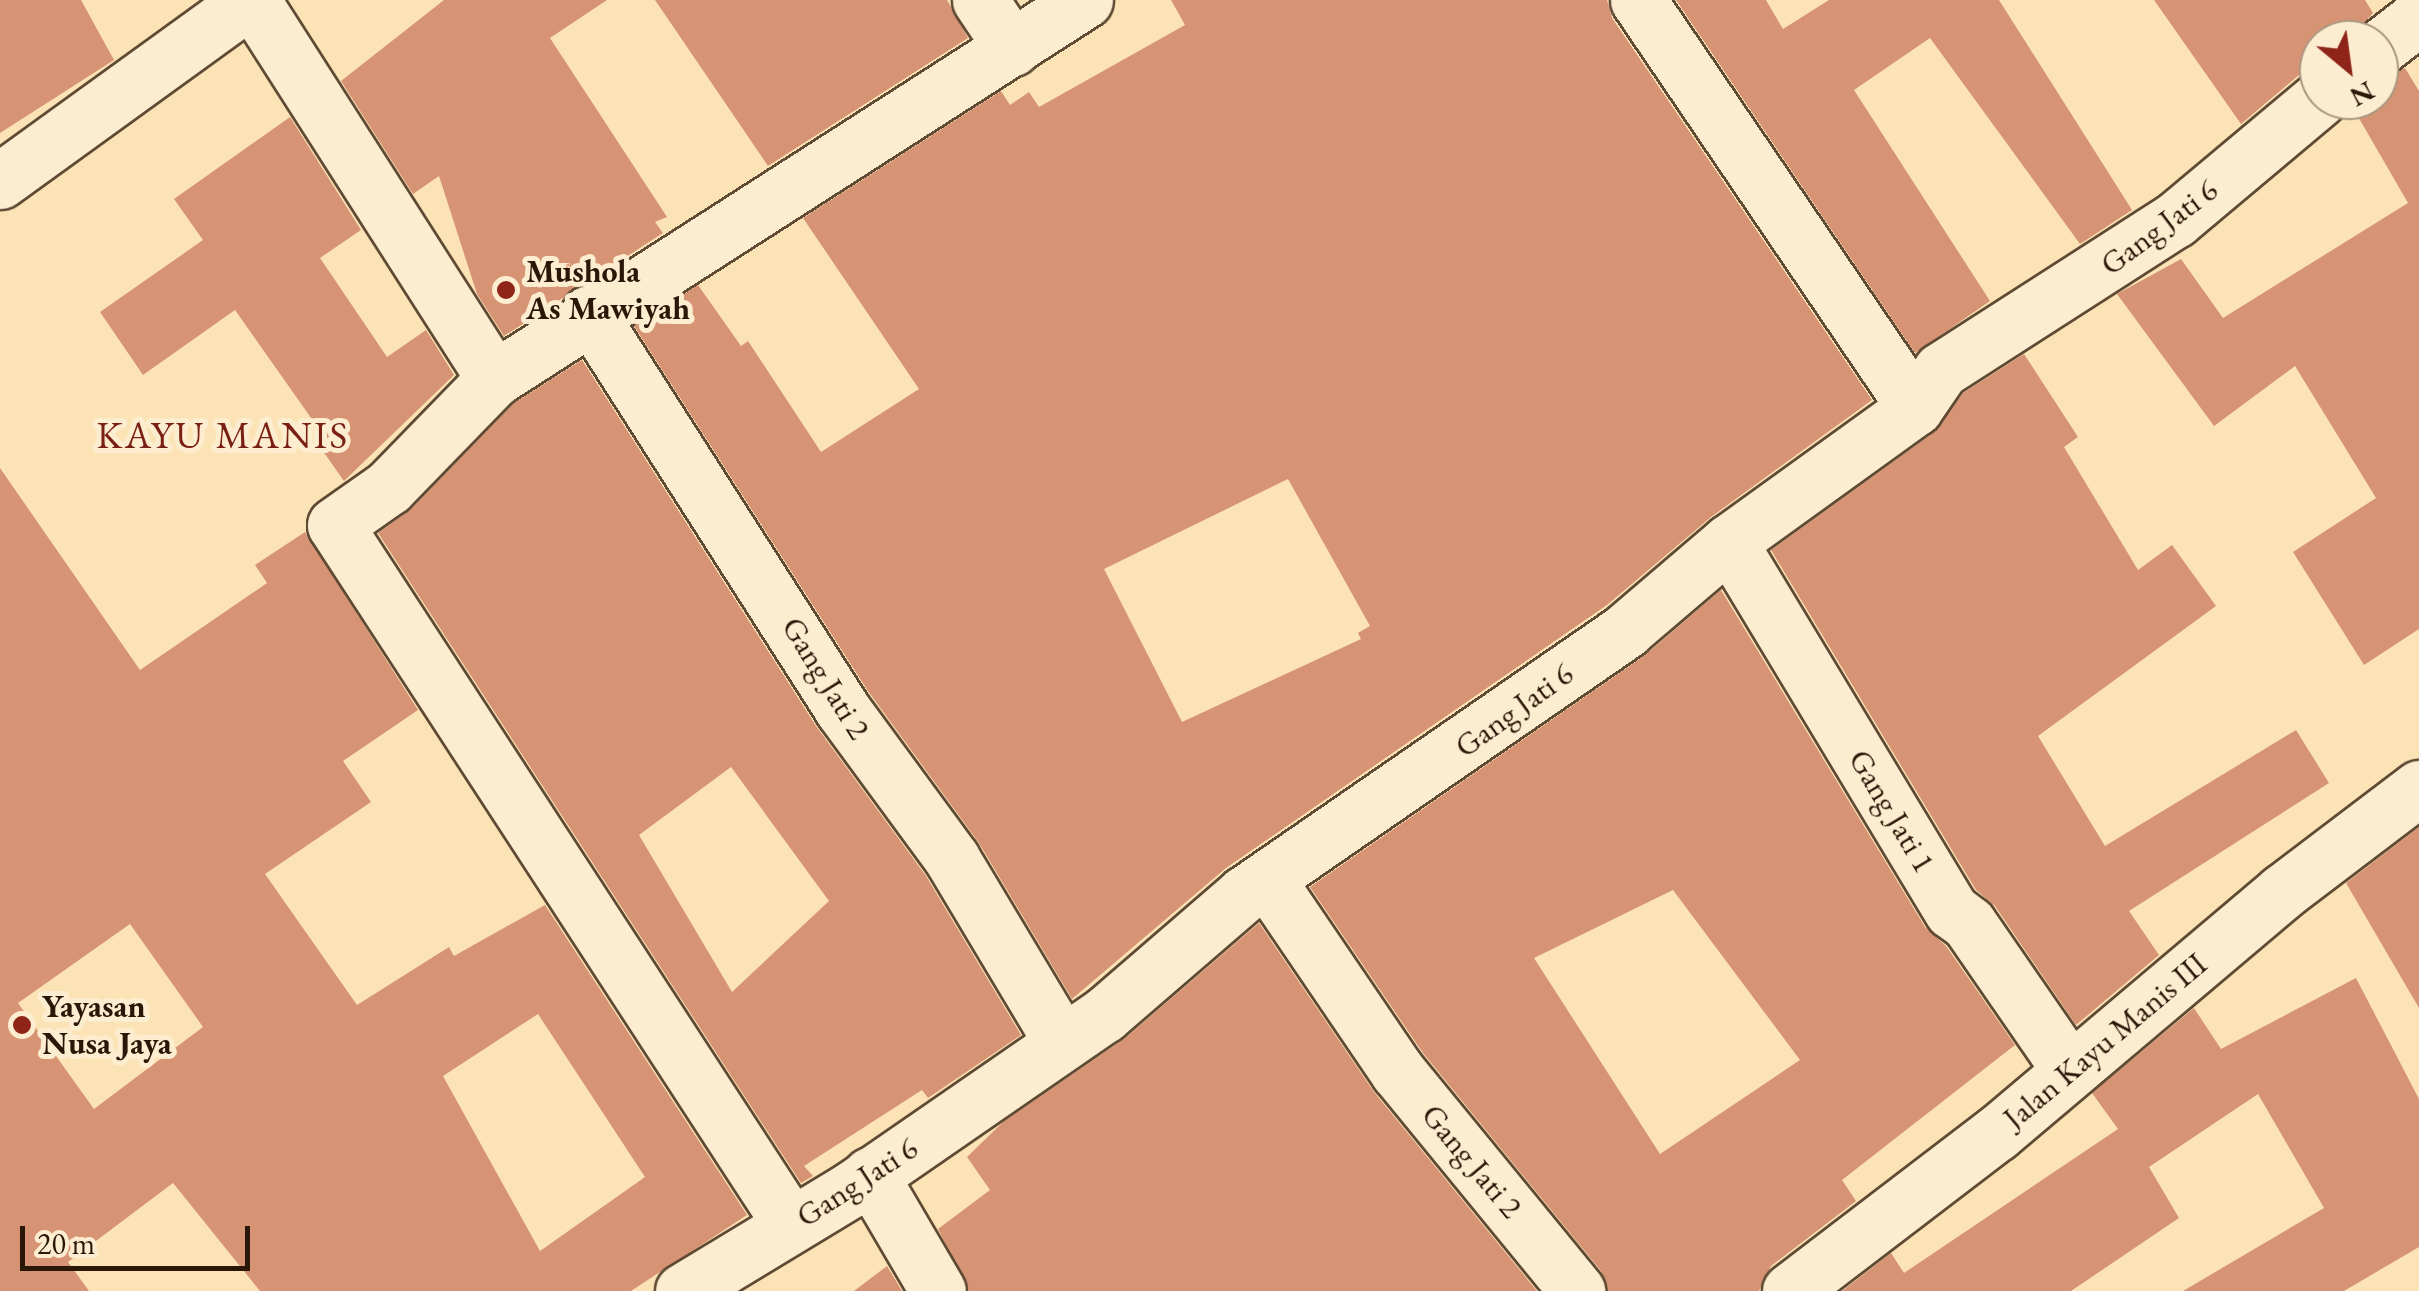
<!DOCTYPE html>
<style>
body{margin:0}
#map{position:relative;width:2419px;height:1291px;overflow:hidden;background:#fce3b6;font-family:"EB Garamond",serif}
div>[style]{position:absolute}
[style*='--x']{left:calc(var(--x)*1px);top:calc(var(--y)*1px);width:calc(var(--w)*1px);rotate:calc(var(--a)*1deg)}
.building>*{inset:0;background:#d79475}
.roads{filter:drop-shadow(2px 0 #5f4a34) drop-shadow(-2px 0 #5f4a34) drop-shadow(0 2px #5f4a34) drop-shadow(0 -2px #5f4a34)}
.street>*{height:55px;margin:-27.5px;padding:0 27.5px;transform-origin:27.5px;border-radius:27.5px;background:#fdedd0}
.dots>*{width:28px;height:28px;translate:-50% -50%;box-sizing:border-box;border:5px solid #fdedd0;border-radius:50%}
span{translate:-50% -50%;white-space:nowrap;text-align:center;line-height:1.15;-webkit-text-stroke:10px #fdedd0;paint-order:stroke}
.street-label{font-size:32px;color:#2b1708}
.poi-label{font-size:32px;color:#2b1708;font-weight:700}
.left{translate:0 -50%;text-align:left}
.quarter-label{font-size:38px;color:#7a1f14;letter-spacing:2.5px}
.north{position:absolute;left:2299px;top:20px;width:100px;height:100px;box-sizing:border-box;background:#fdedd0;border:2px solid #a99780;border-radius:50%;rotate:151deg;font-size:28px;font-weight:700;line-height:40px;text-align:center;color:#2b1708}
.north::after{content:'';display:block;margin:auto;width:35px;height:45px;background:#8f2418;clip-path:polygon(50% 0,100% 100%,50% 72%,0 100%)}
.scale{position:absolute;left:20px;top:1226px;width:230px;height:45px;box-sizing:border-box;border:5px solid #2b1708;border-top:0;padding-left:12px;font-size:30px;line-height:35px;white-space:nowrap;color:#2b1708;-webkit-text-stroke:8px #fdedd0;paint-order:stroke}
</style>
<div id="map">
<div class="building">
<div style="clip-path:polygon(0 0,81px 0,114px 60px,0 133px)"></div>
<div style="clip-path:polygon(444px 0,607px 0,550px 38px,667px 217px,655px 222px,663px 233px,504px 336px,477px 294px,439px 176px,413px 194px,341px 81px)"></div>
<div style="clip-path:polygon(655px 0,947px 0,968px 38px,768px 166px)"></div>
<div style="clip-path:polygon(evenodd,1171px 0,1607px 0,1612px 18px,1872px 400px,1711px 517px,1607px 605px,1226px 868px,1072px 999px,979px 843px,868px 691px,634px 326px,698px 285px,741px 346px,748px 341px,821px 452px,919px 389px,803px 218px,1001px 91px,1010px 105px,1029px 92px,1039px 107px,1185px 25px,1171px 0,1288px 479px,1370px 626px,1358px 633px,1361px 639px,1182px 722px,1104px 569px,1288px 479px)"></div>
<div style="clip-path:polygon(1676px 0,1766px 0,1783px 29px,1829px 0,1999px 0,2132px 210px,2080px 244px,1930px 38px,1854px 90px,1990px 301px,1915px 353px)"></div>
<div style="clip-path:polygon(2154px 0,2365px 0,2373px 13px,2349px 40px,2319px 40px,2319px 69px,2299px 75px,2241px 124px)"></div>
<div style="clip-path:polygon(2405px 68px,2419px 91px,2419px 629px,2364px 665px,2293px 552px,2376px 498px,2295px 366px,2214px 426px,2117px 294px,2181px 259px,2223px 318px,2408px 203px,2349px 101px,2379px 100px,2379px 79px)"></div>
<div style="clip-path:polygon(290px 117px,361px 230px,320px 258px,387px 357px,426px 330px,454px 375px,344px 481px,320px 447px,328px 442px,235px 310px,143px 375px,100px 312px,203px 240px,174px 199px)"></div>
<div style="clip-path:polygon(2024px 354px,2078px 437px,2064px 447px,2138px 570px,2172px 545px,2216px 606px,2038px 736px,2105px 846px,2296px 730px,2329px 783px,2129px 911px,2159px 955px,2076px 1025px,1995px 906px,1976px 890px,1771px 550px,1933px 433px,1963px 393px)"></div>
<div style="clip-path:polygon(evenodd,582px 360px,816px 726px,926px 876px,1021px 1035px,928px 1098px,922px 1090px,804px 1166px,813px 1176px,801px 1183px,378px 533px,411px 509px,514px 403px,582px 360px,731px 767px,829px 901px,732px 992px,639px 835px,731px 767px)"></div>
<div style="clip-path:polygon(evenodd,0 468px,140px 670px,267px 583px,255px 565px,305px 532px,418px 710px,343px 761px,371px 802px,265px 874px,357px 1005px,449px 947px,454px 956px,545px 905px,747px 1215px,631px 1291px,260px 1291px,173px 1183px,68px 1262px,89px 1291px,0 1291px,0 468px,130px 924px,203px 1027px,94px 1109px,18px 1003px,130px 924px,0 468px,538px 1014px,645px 1177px,540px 1251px,443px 1076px,538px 1014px)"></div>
<div style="clip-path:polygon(evenodd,1721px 590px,1925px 927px,1946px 946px,2015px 1045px,1842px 1180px,1856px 1201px,1771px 1266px,1759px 1291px,1607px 1291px,1601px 1271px,1423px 1053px,1310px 887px,1644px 656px,1721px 590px,1673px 890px,1800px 1060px,1660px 1154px,1534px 958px,1673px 890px)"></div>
<div style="clip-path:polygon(2419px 827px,2419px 1008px,2346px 883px)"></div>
<div style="clip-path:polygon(1259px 923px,1374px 1092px,1537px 1291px,969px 1291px,938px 1229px,990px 1190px,967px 1157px,1003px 1122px,1124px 1039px)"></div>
<div style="clip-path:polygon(2356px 978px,2419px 1099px,2419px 1247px,2344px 1291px,2183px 1291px,2324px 1208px,2258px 1094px,2149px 1167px,2179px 1218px,2071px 1291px,1842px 1291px,1891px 1253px,1904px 1273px,2118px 1129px,2092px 1093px,2194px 1008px,2221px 1049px)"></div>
<div style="clip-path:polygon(887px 1266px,902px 1291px,854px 1291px)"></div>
</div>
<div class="roads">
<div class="street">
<div style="--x:252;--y:0;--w:450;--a:57.4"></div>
<div style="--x:980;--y:0;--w:58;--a:56.3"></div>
<div style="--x:1638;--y:0;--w:493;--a:55.8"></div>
<div style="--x:2379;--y:48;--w:51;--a:-37.8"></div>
<div style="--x:0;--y:181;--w:309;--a:-35.9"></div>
<div style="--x:589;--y:313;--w:470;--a:57.4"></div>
<div style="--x:842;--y:709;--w:186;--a:53.7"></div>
<div style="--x:952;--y:859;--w:214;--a:59.1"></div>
<div style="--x:1729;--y:542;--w:431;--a:58.9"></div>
<div style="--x:1952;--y:911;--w:21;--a:37"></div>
<div style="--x:1969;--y:924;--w:176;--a:55.4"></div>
<div style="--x:1268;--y:881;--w:231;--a:55.8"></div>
<div style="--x:1398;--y:1072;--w:283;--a:50.7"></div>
<div style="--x:870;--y:1175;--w:134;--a:59.6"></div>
<div style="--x:791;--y:1225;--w:835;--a:-123.08"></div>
<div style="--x:335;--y:525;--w:66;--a:-35.1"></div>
<div style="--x:389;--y:487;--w:151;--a:-45.8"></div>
<div style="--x:494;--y:379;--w:702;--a:-32.67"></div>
<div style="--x:683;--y:1291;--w:199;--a:-31.2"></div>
<div style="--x:853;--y:1188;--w:305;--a:-34.6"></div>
<div style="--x:1104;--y:1015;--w:185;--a:-40.8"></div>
<div style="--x:1244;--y:894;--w:464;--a:-34.6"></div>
<div style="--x:1626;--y:630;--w:135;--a:-40.5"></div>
<div style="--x:1729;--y:542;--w:229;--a:-35.8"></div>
<div style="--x:1915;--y:408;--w:46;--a:-55.6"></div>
<div style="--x:1941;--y:370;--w:278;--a:-32.7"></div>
<div style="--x:2175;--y:220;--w:188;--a:-40"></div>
<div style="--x:1790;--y:1291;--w:260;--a:-37.4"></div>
<div style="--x:1997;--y:1133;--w:373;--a:-40.2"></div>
<div style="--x:2282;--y:892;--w:172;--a:-37.2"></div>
</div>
</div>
<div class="dots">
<div style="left:506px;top:290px;background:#8f2418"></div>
<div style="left:22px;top:1025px;background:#8f2418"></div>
</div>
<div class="street-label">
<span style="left:2159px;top:227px;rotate:-37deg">Gang Jati 6</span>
<span style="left:826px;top:678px;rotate:58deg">Gang Jati 2</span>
<span style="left:1514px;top:710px;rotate:-36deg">Gang Jati 6</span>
<span style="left:1892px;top:811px;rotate:59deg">Gang Jati 1</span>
<span style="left:2105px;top:1041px;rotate:-40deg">Jalan Kayu Manis III</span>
<span style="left:1472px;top:1161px;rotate:50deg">Gang Jati 2</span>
<span style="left:857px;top:1182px;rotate:-33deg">Gang Jati 6</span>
</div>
<div class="poi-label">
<span class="left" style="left:526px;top:290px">Mushola<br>As Mawiyah</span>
<span class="left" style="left:42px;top:1025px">Yayasan<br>Nusa Jaya</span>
</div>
<div class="quarter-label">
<span style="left:223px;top:435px">KAYU MANIS</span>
</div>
<div class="north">N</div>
<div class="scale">20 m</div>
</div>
